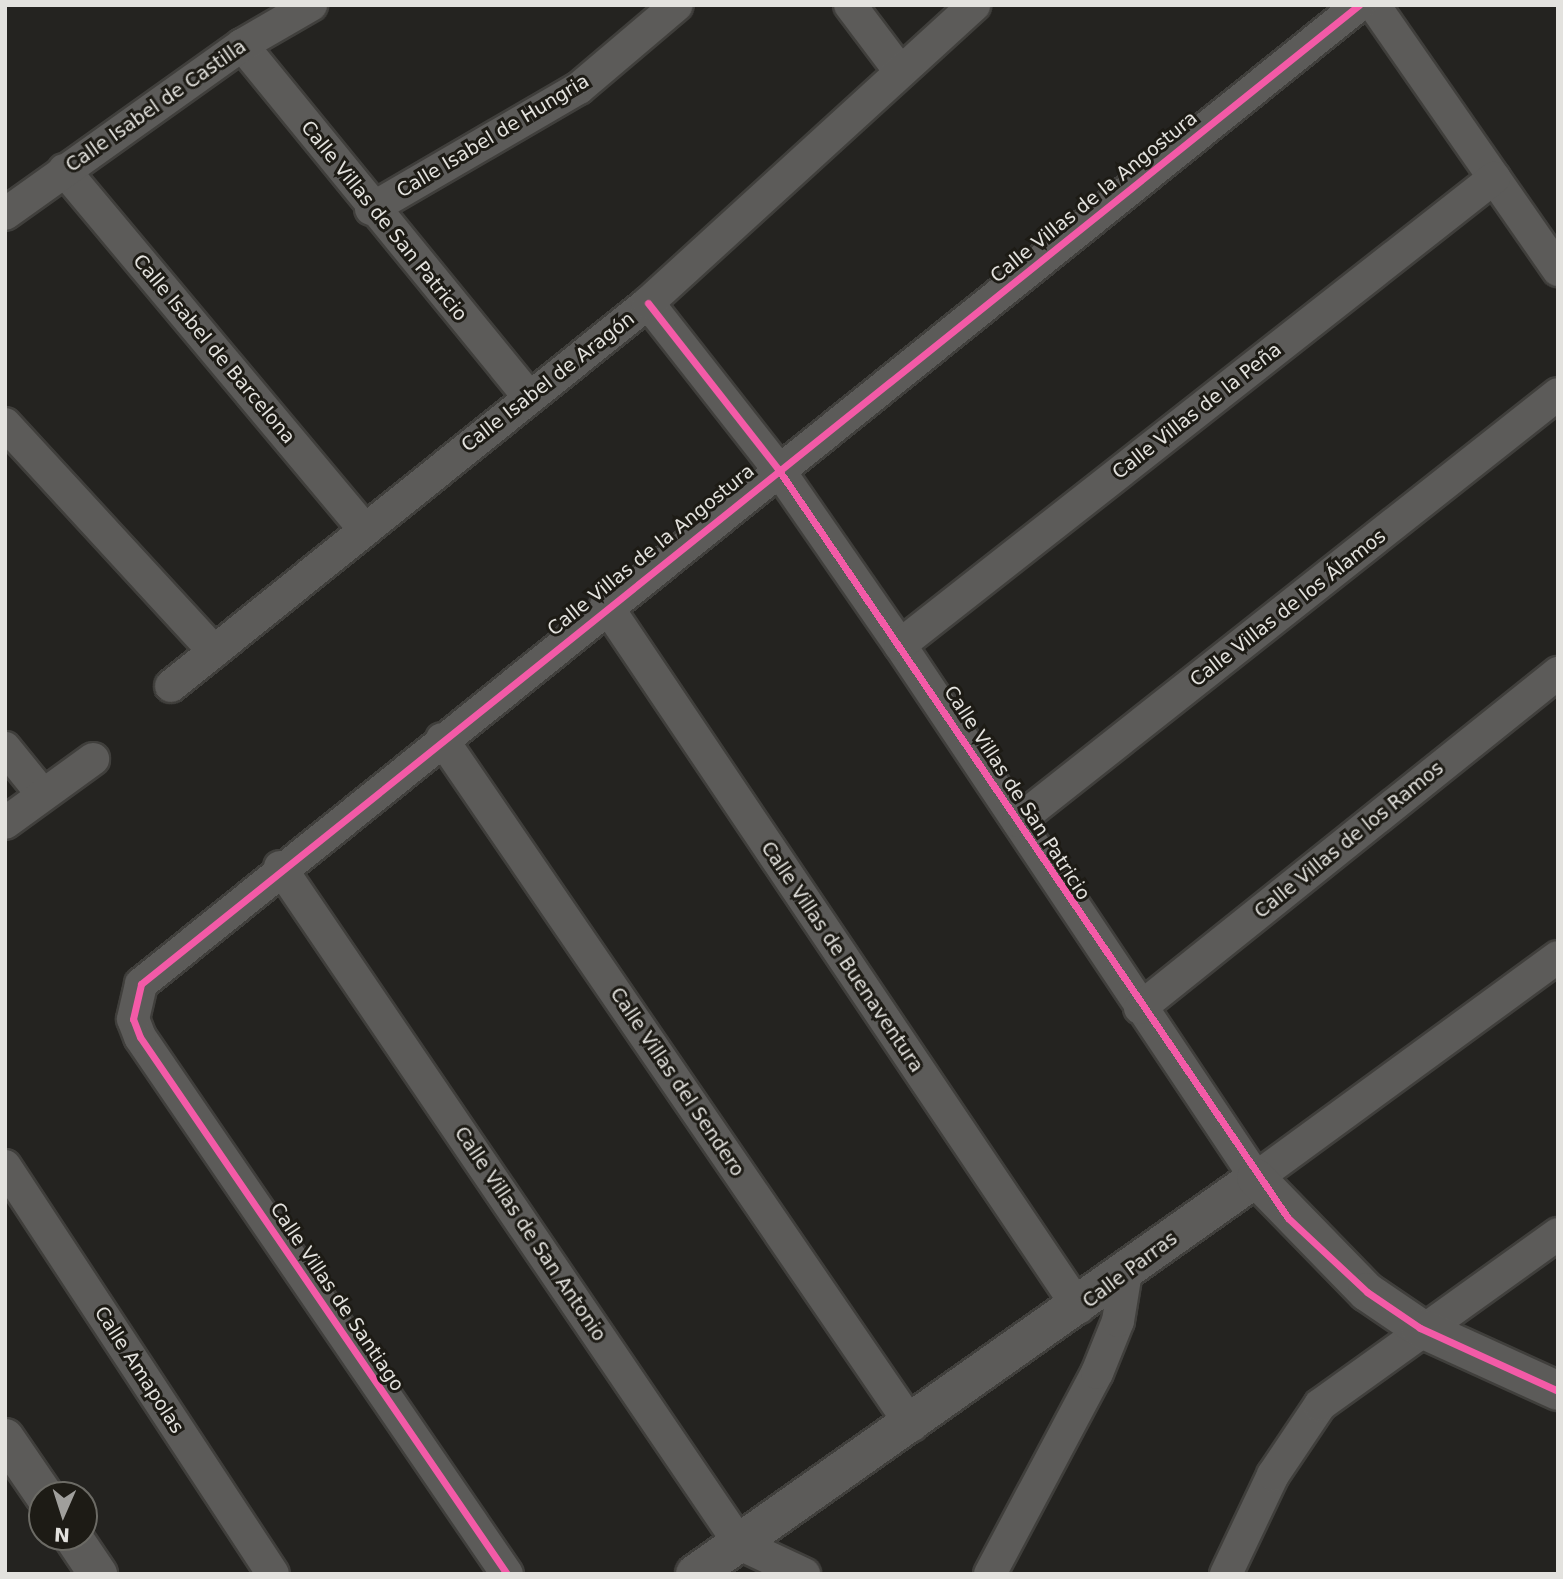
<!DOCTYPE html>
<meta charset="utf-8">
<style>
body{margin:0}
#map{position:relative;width:1563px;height:1579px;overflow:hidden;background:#242320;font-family:"DejaVu Sans",sans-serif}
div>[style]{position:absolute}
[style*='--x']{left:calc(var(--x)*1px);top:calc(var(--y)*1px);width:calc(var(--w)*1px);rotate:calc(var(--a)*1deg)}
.roads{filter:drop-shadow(2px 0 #403f3c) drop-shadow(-2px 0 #403f3c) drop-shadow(0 2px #403f3c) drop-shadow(0 -2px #403f3c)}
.minor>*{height:32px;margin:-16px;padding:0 16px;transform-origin:16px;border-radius:16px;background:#5c5b59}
.tertiary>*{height:38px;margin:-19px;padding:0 19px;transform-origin:19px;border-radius:19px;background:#5c5b59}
.cycleway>*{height:7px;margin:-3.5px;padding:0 3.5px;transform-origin:3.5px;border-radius:3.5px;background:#f35aa7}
span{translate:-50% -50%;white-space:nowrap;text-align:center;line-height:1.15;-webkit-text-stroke:6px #1d1b15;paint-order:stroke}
.street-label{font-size:19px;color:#e3e2de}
.frame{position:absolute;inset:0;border:7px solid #e3e2de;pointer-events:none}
.north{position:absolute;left:28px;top:1481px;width:70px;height:70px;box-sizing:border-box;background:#1d1b15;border:2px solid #6c6b65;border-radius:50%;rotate:183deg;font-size:19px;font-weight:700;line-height:28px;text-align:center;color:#e3e2de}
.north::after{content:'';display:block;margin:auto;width:24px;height:32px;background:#a09f9c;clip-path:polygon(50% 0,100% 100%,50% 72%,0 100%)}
</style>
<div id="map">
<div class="roads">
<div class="minor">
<div style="--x:850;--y:5;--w:81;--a:53"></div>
<div style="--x:1374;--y:5;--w:323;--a:55.2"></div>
<div style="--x:242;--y:45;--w:453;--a:50.8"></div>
<div style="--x:64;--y:170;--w:468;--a:50.1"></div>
<div style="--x:371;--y:209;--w:241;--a:-30.2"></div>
<div style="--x:579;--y:88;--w:128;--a:-40.3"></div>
<div style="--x:5;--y:214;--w:291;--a:-35.5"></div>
<div style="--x:242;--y:45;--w:80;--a:-30.1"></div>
<div style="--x:648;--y:303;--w:211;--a:51.9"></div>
<div style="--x:778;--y:469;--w:214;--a:55.3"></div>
<div style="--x:900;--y:645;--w:641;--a:56.26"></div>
<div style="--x:1256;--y:1178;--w:374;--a:-36.2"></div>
<div style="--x:5;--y:424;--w:309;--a:47.4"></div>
<div style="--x:606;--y:605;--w:847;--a:56.07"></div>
<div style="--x:900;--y:645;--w:756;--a:-38.17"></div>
<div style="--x:171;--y:686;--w:612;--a:-38.76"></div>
<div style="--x:648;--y:303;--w:442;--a:-42.4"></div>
<div style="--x:442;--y:739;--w:832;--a:55.62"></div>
<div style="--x:5;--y:748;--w:60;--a:51"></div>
<div style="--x:1018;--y:821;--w:688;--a:-38.33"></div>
<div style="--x:5;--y:823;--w:109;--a:-36"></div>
<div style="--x:280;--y:867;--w:818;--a:55.81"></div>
<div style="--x:740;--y:1544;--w:71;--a:25.1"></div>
<div style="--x:1140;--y:1008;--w:536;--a:-38.71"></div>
<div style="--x:5;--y:1166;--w:488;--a:56.7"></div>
<div style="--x:507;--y:1574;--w:650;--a:-124.35"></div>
<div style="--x:140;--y:1037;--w:19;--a:-111"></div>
<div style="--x:133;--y:1019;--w:36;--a:-77"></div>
<div style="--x:141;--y:984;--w:1563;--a:-38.79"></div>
<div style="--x:990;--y:1574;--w:228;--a:-62"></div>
<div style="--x:1097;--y:1373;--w:56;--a:-68"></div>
<div style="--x:1118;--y:1321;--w:50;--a:-80.7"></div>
<div style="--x:1226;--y:1574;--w:110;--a:-64.6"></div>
<div style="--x:1273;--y:1475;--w:84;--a:-56.1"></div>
<div style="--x:1320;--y:1405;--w:293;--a:-35.7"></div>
</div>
<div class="tertiary">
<div style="--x:5;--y:1438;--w:69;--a:55.6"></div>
<div style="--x:73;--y:1537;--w:45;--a:56"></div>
<div style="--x:695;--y:1574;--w:687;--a:-35.22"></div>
<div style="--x:1256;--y:1178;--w:159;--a:45.8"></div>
<div style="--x:1367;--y:1292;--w:64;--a:34.2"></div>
<div style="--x:1420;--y:1328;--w:152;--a:24.5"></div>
</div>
</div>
<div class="cycleway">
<div style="--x:648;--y:303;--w:211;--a:51.9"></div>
<div style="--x:778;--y:469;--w:906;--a:55.75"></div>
<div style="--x:1288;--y:1218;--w:108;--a:43.1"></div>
<div style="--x:1367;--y:1292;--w:64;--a:34.2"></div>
<div style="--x:1420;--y:1328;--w:152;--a:24.5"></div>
<div style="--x:507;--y:1574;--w:650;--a:-124.35"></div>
<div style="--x:140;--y:1037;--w:19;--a:-111"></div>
<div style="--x:133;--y:1019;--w:36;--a:-77"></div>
<div style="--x:141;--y:984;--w:1563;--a:-38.79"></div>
</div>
<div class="street-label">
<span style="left:156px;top:106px;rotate:-35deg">Calle Isabel de Castilla</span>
<span style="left:493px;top:136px;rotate:-31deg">Calle Isabel de Hungria</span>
<span style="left:1094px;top:197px;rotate:-39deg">Calle Villas de la Angostura</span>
<span style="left:384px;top:221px;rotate:51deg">Calle Villas de San Patricio</span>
<span style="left:214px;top:349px;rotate:50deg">Calle Isabel de Barcelona</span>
<span style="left:548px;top:382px;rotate:-38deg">Calle Isabel de Aragón</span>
<span style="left:1197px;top:411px;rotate:-38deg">Calle Villas de la Peña</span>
<span style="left:651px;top:550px;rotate:-39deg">Calle Villas de la Angostura</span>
<span style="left:1288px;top:608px;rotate:-38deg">Calle Villas de los Álamos</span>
<span style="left:1017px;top:793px;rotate:57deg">Calle Villas de San Patricio</span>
<span style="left:1349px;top:840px;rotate:-39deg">Calle Villas de los Ramos</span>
<span style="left:842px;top:957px;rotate:56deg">Calle Villas de Buenaventura</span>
<span style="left:677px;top:1082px;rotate:56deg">Calle Villas del Sendero</span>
<span style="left:530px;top:1234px;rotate:56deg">Calle Villas de San Antonio</span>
<span style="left:1130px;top:1270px;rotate:-37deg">Calle Parras</span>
<span style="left:337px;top:1297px;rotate:56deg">Calle Villas de Santiago</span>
<span style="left:139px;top:1370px;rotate:57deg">Calle Amapolas</span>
</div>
<div class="frame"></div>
<div class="north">N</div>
</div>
